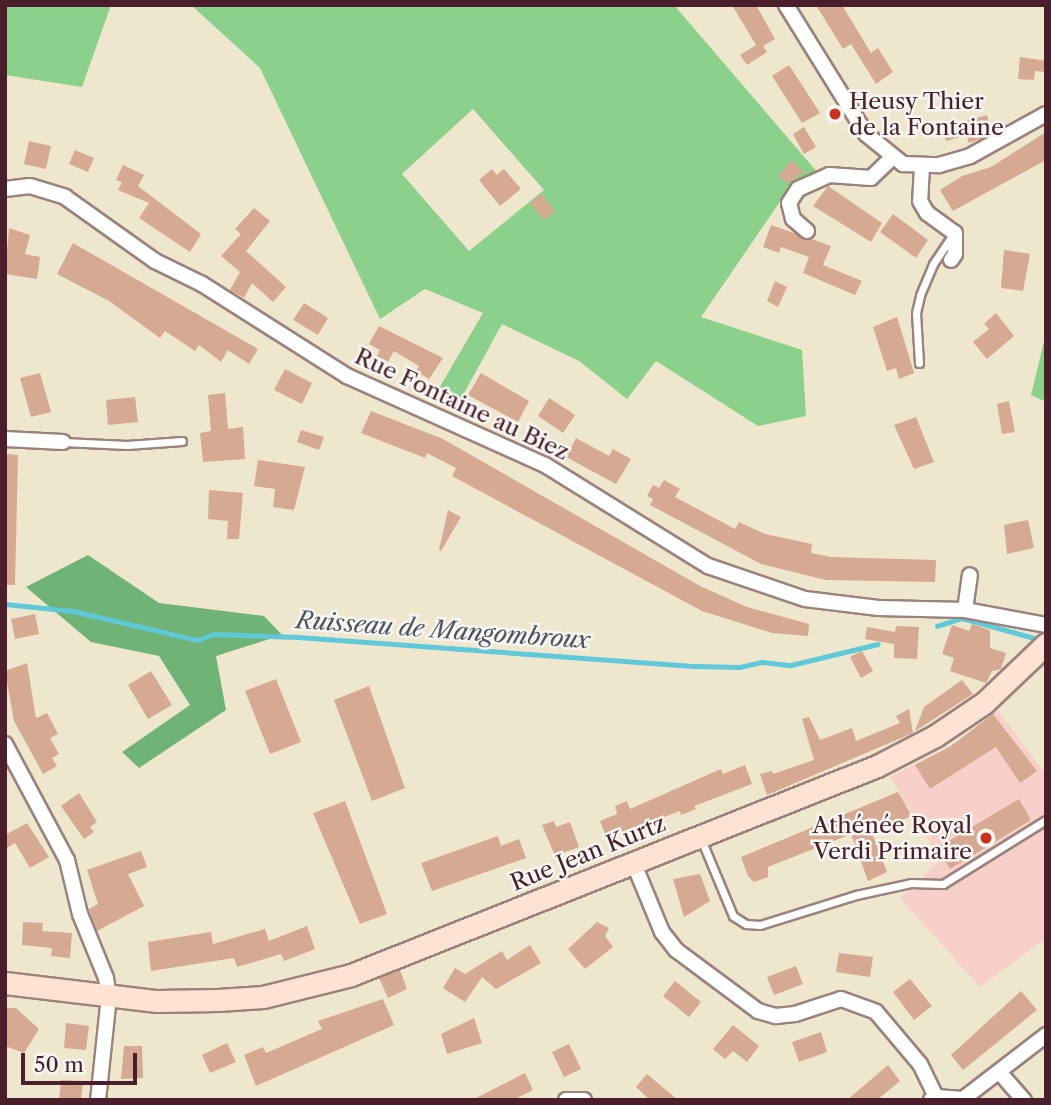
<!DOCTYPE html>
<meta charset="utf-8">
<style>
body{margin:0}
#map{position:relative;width:1051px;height:1105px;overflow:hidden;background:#efe6ce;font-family:"Libre Caslon Text",serif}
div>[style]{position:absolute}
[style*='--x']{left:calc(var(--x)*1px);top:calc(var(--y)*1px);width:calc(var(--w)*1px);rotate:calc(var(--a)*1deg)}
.built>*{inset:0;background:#f7d0ca}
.green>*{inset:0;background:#8bd18b}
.forest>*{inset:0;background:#70b377}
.stream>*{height:4.5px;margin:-2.25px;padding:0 2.25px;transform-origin:2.25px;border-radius:2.25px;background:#5fc9da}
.building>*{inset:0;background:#d6a992}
.roads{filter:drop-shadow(2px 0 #9c827c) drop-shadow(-2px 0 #9c827c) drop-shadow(0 2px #9c827c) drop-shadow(0 -2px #9c827c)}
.lane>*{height:7px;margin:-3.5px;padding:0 3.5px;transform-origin:3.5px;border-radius:3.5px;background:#fff}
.street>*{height:14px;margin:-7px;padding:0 7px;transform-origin:7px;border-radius:7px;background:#fff}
.secondary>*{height:21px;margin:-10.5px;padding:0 10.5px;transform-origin:10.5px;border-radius:10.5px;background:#fee3d2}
.dots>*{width:19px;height:19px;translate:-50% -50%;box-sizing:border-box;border:4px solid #f6f6f2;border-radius:50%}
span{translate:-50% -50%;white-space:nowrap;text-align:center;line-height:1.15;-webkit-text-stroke:5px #f6f6f2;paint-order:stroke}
.poi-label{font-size:23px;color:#4a1f2b}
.left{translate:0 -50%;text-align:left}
.right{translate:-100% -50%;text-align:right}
.street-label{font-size:23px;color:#4a1f2b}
.water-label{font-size:24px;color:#505260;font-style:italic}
.frame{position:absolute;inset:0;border:7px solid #4a1f2b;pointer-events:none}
.scale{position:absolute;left:21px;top:1053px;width:116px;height:32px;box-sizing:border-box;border:4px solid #4a1f2b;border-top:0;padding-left:9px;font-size:21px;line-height:24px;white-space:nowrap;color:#4a1f2b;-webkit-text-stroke:5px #f6f6f2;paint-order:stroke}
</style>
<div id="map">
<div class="built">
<div style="clip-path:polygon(998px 710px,1046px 775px,1046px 938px,980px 987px,900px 898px,940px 860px,890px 777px,951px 746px)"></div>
</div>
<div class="green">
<div style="clip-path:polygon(5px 5px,111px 5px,82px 87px,5px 75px)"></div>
<div style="clip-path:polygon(evenodd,191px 5px,674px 5px,818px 173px,788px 190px,701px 317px,802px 350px,806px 416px,758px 426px,656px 361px,627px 399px,579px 361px,502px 324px,457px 406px,434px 397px,483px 313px,425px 289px,380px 319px,260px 68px,191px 5px,473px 109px,544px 190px,469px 251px,402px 174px,473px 109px)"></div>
<div style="clip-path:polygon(1046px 333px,1046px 402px,1031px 395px)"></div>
</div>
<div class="forest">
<div style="clip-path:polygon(88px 555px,159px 603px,264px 616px,282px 635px,216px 656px,226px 710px,139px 768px,122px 752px,190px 705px,159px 656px,91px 642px,26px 587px)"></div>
</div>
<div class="stream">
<div style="--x:5;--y:604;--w:68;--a:5.9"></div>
<div style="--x:73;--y:611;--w:128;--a:13.1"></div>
<div style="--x:198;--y:640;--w:17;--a:-21"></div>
<div style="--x:214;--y:634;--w:84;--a:2"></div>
<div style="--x:298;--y:637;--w:399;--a:4.2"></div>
<div style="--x:696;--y:666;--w:44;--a:1.3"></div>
<div style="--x:740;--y:667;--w:22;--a:-13"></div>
<div style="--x:761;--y:662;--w:30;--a:6"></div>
<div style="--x:791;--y:665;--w:89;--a:-13.6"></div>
<div style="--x:937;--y:626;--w:26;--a:-18"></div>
<div style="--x:962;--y:618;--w:79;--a:15.4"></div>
</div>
<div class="building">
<div style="clip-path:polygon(732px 5px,756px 5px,775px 39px,763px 46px,767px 52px,747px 65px,740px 55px,756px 45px)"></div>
<div style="clip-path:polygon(816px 5px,842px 5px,871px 53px,878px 48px,893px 72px,876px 84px,851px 44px,843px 49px)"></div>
<div style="clip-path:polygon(1020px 57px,1046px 61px,1046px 72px,1035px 71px,1034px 80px,1018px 79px)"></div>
<div style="clip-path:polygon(789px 65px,820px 113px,802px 123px,772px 76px)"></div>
<div style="clip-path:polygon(987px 115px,990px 126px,980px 129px,983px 138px,969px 143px,966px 135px,946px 141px,942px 128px)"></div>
<div style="clip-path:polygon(804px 127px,816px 147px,804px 154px,793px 134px)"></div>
<div style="clip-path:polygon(1046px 132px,1046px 160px,953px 211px,940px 190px,962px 176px,991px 167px)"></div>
<div style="clip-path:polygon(29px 141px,51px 146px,46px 169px,24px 164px)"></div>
<div style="clip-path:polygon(75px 150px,94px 158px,88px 172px,69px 164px)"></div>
<div style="clip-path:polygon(792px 160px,804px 172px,787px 183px,778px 176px)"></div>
<div style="clip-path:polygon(123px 165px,144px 175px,138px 186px,201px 234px,190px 252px,139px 218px,149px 203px,118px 190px,122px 182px,116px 180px)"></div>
<div style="clip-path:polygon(492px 169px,497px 175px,504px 169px,521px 189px,500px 206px,479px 180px)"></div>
<div style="clip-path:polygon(828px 186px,882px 223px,871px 242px,813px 206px)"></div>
<div style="clip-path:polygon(541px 194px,555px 211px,544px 220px,530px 203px)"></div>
<div style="clip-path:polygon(254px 208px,270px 221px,246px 251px,286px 287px,273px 302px,252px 283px,244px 298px,230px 290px,240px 272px,221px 256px,241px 234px,235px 229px)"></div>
<div style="clip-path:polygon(893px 214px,928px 240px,916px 258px,880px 232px)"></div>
<div style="clip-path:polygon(771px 225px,831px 246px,823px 265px,862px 281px,855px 295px,803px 273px,809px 257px,781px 247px,779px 253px,763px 247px)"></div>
<div style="clip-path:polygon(9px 228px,30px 235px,25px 254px,40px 257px,37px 279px,5px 274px)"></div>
<div style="clip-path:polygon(73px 243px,258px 349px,249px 364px,228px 350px,221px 362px,199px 345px,195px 351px,165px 331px,160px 338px,109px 301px,57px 274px)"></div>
<div style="clip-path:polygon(1004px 250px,1030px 254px,1023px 291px,1001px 288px)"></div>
<div style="clip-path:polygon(775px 281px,787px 287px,778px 307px,767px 301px)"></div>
<div style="clip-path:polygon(304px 303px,328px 318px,318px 335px,293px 320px)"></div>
<div style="clip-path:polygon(996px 313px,1014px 336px,987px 359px,973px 342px,989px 329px,984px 324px)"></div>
<div style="clip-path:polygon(897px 317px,914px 373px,899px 379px,896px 368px,887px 371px,873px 327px)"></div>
<div style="clip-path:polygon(379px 326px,443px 358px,429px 379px,416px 371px,419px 366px,394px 351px,388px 362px,377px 356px,380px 350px,369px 344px)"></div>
<div style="clip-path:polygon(285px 369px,312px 383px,302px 404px,274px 390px)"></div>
<div style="clip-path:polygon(40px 373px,51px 412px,31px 417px,20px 378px)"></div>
<div style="clip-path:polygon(481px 373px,529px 401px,518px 422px,468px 395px)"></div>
<div style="clip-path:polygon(225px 393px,228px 429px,243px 427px,245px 459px,203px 462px,200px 433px,211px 431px,208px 395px)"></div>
<div style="clip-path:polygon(135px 397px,138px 422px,108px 425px,106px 400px)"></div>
<div style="clip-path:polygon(549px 398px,575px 415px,563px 433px,538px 416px)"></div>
<div style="clip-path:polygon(1009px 401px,1015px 432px,1002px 434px,997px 404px)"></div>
<div style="clip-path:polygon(371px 411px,443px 439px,700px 586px,747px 607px,809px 624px,808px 636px,772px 633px,702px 611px,452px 476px,456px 468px,427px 453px,425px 458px,361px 433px)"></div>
<div style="clip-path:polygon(916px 417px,934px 462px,914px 469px,894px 425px)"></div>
<div style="clip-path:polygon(301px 430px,324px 437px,319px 450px,297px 442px)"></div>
<div style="clip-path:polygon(576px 438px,609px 456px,613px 449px,631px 459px,616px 484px,566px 457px)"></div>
<div style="clip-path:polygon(5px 454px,18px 455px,15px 585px,5px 585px)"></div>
<div style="clip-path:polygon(258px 460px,305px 467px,294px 510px,273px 507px,275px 489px,254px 486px)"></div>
<div style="clip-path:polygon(664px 480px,680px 489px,675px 497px,735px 529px,739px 522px,765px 534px,812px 544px,811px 553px,831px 557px,936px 560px,935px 582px,826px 580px,761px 564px,650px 505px,653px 499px,647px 496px,653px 485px,659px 488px)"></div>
<div style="clip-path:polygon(209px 490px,243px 493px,239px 539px,227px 539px,228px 521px,208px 519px)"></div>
<div style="clip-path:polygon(448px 510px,461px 517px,441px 551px,439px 550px)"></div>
<div style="clip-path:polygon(1028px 520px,1034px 548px,1007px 554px,1004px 525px)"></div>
<div style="clip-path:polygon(35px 614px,39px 634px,15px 639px,11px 619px)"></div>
<div style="clip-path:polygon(972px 624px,990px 630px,990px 648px,1006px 653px,1001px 669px,992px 671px,986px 683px,950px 671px,954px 658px,942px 654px,952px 625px,969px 631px)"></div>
<div style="clip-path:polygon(896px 626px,919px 627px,917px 659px,894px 658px,894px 644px,865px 639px,867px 627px,895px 632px)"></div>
<div style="clip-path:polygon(862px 651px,873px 671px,861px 678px,850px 657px)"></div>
<div style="clip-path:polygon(27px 663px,36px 718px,47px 713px,58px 734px,50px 738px,59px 754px,52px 758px,57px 766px,43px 774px,14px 721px,5px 671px)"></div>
<div style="clip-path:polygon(151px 671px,172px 705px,148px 719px,128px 685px)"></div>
<div style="clip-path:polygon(276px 679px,301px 742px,270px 754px,245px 691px)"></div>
<div style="clip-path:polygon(962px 680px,973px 694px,915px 731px,924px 707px)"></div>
<div style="clip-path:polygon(369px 686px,405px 788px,372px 801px,334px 700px)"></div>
<div style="clip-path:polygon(909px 709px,913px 733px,767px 795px,760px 774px,772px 771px,773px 774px,814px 760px,802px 719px,809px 717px,820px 740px,852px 728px,856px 741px,900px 723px,896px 716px)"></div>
<div style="clip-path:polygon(993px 714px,1037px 771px,1020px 783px,996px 747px,930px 789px,915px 765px,951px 746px)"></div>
<div style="clip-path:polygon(745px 765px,752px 784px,694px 806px,696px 809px,681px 815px,680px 811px,607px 839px,600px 821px,617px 814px,615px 806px,627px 801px,630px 809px,721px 769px,723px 774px)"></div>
<div style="clip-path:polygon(898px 792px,912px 816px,872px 833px,887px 872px,868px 881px,851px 834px,768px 867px,768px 877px,754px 882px,748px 876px,741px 857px)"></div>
<div style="clip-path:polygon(79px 793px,97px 822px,90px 827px,94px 832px,84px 839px,61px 806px)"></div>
<div style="clip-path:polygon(1019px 799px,1031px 820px,950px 869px,937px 848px)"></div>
<div style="clip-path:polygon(345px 801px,387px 914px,360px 924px,313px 813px)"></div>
<div style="clip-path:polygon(554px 821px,556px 827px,570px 822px,579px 847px,555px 856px,542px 825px)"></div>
<div style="clip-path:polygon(27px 823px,49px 857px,30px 868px,15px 843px,5px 849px,5px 835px)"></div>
<div style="clip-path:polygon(498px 836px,501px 846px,519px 839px,526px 858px,432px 891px,421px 863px)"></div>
<div style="clip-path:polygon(141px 851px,147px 867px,128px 874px,144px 906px,97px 931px,89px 909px,98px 904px,87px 870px)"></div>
<div style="clip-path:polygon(700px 874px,710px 901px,684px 917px,673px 879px)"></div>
<div style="clip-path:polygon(23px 922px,43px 923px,42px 931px,72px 933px,70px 958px,51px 956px,52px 948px,22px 945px)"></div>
<div style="clip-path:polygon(597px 922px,609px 928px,605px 936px,613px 947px,585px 969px,568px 949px)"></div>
<div style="clip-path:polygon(307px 926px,315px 949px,284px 961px,281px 954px,237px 967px,234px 958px,151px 971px,148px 942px,211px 932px,213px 944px,265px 929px,269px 941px)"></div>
<div style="clip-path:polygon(530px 945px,541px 963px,496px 989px,482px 977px,465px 1002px,443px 988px,455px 968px,465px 974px,502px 951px,507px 960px)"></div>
<div style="clip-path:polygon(839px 953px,873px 957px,870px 977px,836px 972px)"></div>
<div style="clip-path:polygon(796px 966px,803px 984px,774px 995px,767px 977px)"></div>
<div style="clip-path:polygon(400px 970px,407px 989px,388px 998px,379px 978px)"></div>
<div style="clip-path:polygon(910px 979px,932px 1006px,914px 1020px,893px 992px)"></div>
<div style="clip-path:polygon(675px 981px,701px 1002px,689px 1017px,663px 996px)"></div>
<div style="clip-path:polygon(1021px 991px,1037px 1010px,963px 1070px,951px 1055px)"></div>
<div style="clip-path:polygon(383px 999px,394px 1025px,256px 1086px,244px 1055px,263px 1047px,266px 1053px,322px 1029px,318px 1021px)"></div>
<div style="clip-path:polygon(5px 1008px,16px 1008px,39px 1029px,24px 1053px,5px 1046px)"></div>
<div style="clip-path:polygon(474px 1018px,482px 1043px,447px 1054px,441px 1034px)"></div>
<div style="clip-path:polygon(66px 1023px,89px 1026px,86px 1050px,64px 1048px)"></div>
<div style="clip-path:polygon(733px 1025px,759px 1046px,747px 1062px,733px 1051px,725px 1059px,713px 1049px)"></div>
<div style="clip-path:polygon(821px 1032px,827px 1052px,799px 1062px,792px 1042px)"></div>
<div style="clip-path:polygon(227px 1043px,236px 1062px,210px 1073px,202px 1055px)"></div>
<div style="clip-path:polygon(569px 1044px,581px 1069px,564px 1077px,552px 1052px)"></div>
<div style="clip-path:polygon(124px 1046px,142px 1046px,143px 1078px,121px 1079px)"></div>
<div style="clip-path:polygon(888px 1065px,900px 1081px,877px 1100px,847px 1100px)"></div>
<div style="clip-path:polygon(525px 1073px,533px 1090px,513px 1100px,472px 1100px)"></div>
<div style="clip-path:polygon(647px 1074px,678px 1100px,650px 1100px,636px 1087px)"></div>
<div style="clip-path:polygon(61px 1080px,83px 1081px,81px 1100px,59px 1100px)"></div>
</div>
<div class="roads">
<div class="lane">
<div style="--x:919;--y:363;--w:50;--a:-93.4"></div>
<div style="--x:916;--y:313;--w:18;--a:-77"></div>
<div style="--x:920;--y:295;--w:34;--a:-67"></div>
<div style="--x:933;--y:264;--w:34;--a:-56"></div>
<div style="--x:63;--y:442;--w:64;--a:2.7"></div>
<div style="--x:127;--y:445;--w:55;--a:-4.2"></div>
<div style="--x:701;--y:839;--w:83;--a:67.4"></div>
<div style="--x:733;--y:916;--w:15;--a:32"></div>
<div style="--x:746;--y:924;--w:14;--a:4"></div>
<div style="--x:760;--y:925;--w:101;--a:-17.4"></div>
<div style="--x:856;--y:895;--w:56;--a:-12.3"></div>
<div style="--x:911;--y:883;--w:32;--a:2"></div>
<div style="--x:943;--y:884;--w:121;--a:-31.9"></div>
</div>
<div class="street">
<div style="--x:786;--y:5;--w:152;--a:58.2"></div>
<div style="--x:866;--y:134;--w:48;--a:39"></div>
<div style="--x:903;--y:164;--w:36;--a:2"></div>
<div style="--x:939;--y:165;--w:32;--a:-16"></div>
<div style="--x:970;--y:156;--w:87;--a:-28.9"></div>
<div style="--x:922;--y:166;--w:35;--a:93"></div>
<div style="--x:920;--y:201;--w:14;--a:60"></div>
<div style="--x:927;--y:213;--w:34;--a:36"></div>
<div style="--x:955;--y:233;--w:21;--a:90"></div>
<div style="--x:955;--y:254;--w:7;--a:124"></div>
<div style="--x:5;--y:189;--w:25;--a:-7"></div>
<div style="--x:30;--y:186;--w:37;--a:17"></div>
<div style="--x:65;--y:197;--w:110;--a:35.4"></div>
<div style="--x:155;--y:261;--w:52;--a:26.1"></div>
<div style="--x:202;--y:284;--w:172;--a:32.4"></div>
<div style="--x:347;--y:376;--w:217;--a:24.2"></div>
<div style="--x:545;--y:465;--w:192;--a:31.8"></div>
<div style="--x:708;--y:566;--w:102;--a:18.8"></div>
<div style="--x:805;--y:599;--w:74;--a:7"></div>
<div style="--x:878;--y:608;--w:87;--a:1.3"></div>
<div style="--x:965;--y:610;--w:82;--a:10.5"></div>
<div style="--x:807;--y:231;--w:18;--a:-139"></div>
<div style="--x:793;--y:219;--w:16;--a:-104"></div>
<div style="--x:789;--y:203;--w:17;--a:-57"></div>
<div style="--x:798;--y:189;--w:34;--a:-24"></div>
<div style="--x:829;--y:175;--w:42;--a:4.1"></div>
<div style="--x:871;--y:178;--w:30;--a:-44"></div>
<div style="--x:5;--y:439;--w:58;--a:3"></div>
<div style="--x:965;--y:610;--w:35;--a:-82"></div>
<div style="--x:5;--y:744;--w:132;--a:61.9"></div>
<div style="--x:67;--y:860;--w:56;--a:76.5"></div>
<div style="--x:80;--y:914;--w:69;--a:67.9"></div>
<div style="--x:106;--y:978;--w:18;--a:81"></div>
<div style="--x:109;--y:996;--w:105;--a:96"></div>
<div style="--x:634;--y:864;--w:74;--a:67.6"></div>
<div style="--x:662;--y:932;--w:23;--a:52"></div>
<div style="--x:676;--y:950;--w:102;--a:36.6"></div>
<div style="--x:758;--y:1011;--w:19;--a:16"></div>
<div style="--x:776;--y:1016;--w:19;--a:-6"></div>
<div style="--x:795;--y:1014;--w:48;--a:-18.1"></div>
<div style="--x:841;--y:999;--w:37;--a:20"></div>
<div style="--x:876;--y:1012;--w:68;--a:49.8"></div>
<div style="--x:920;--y:1064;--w:37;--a:64"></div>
<div style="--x:936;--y:1097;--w:6;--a:149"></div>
<div style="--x:1001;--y:1074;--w:35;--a:49"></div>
<div style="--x:936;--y:1097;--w:27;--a:4"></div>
<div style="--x:963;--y:1099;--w:105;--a:-37.6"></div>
<div style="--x:566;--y:1100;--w:18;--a:0"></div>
</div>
<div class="secondary">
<div style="--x:5;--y:983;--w:153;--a:6.8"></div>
<div style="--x:157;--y:1001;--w:61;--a:-0.9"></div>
<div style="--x:218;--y:1000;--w:45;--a:-3.8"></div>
<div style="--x:263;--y:997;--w:91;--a:-14"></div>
<div style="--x:351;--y:975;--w:566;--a:-21.67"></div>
<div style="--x:877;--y:766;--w:65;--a:-27.3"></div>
<div style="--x:935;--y:736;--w:59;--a:-34"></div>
<div style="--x:984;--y:703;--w:86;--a:-43.6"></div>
</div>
</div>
<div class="dots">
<div style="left:835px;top:114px;background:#c8321e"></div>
<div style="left:986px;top:838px;background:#c8321e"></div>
</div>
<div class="poi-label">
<span class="left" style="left:849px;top:114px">Heusy Thier<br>de la Fontaine</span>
<span class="right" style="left:972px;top:838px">Athénée Royal<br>Verdi Primaire</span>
</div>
<div class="street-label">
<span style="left:462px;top:404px;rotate:25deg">Rue Fontaine au Biez</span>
<span style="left:588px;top:853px;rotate:-22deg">Rue Jean Kurtz</span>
</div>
<div class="water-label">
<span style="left:443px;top:630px;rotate:4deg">Ruisseau de Mangombroux</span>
</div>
<div class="frame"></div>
<div class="scale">50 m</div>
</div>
